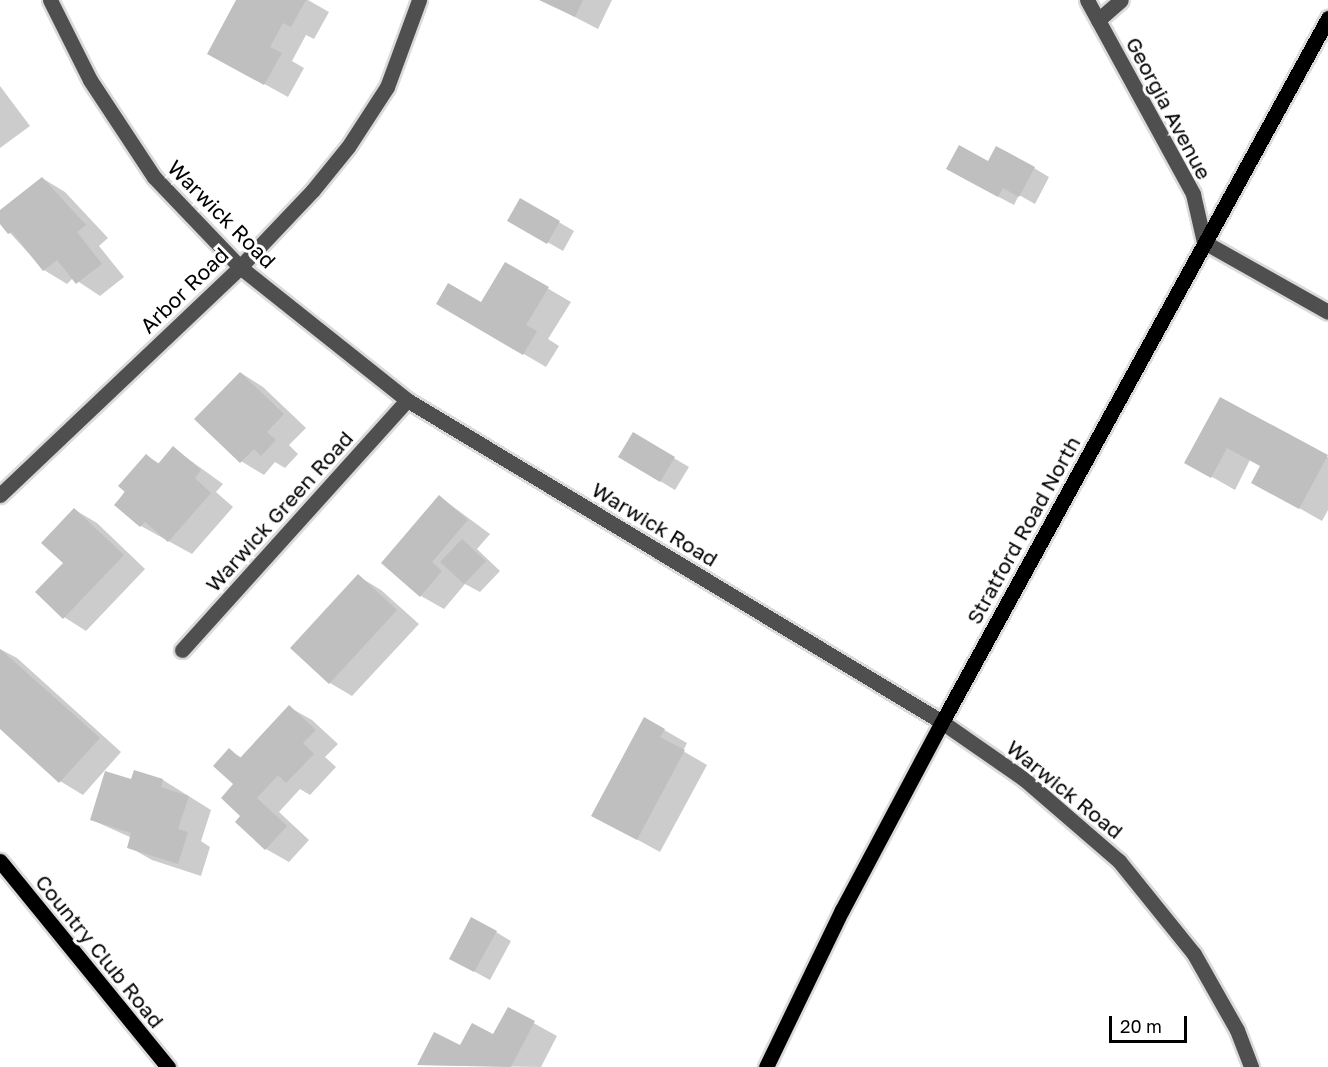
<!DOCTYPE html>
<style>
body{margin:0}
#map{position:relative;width:1328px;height:1067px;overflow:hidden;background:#fff;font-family:"Golos Text",sans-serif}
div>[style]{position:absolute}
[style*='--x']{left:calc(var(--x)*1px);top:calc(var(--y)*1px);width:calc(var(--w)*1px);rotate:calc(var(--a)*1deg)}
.shadow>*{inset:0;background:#0003}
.building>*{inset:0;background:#bfbfbf}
.roads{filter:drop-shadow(2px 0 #dbdbdb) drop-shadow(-2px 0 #dbdbdb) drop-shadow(0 2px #dbdbdb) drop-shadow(0 -2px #dbdbdb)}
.minor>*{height:15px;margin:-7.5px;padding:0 7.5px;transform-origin:7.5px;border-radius:7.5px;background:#4f4f4f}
.major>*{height:15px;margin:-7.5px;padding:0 7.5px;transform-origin:7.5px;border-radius:7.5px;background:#000}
span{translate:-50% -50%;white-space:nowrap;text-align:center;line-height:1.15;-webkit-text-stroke:6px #fff;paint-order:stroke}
.street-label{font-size:21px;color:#000}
.scale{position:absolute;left:1109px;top:1016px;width:78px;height:27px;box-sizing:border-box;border:3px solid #000;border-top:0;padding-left:8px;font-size:18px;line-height:21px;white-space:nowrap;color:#000;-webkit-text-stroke:4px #fff;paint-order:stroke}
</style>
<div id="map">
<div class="shadow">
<div style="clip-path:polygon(238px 0,308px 0,329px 12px,314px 39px,306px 35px,292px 61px,304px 68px,288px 97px,232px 66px)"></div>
<div style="clip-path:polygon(542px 0,612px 0,598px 29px)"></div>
<div style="clip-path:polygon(0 86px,30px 126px,0 148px)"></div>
<div style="clip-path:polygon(989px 163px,1034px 168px,1049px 177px,1035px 204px,1019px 195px,1014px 205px,963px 178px)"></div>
<div style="clip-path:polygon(42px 178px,65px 192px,108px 238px,99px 246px,124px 277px,100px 296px,73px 278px,67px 284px,44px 270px,0 222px,0 212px)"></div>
<div style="clip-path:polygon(521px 200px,574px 231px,563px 251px,509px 220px)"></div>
<div style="clip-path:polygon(506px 264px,571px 302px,548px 339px,559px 346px,546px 367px,438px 304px,482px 304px)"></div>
<div style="clip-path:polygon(241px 373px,263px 387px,306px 428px,289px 445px,298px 454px,285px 468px,275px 462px,264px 475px,241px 461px)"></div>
<div style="clip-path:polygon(1221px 399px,1328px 457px,1328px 510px,1322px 521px,1276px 495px,1262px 466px,1250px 460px,1235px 490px,1186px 462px)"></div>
<div style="clip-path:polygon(633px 434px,689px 467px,675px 490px,620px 457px)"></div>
<div style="clip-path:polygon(173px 448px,223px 484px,216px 492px,233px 507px,192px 554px,141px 526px,116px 505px,147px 456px,160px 464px)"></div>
<div style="clip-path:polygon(440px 497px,490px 534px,477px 549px,500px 571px,480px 592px,465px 584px,444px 609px,421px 596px)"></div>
<div style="clip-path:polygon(75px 510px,97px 523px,145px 569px,86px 631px,64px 617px,65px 563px)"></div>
<div style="clip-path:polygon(358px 576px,381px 590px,419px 624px,352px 696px,330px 683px)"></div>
<div style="clip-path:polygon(0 649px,17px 658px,121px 752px,83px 795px,60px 781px,0 727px)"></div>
<div style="clip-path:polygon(289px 707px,312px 720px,338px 744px,325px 757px,336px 767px,310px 795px,300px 789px,279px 812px,309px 840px,289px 862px,266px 849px,237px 822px,243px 816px,229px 750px,242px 758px)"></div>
<div style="clip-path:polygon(645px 719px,687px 743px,683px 751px,707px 765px,660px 852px,616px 828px)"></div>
<div style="clip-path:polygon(163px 780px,211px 810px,201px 841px,210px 847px,201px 876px,152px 860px,129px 847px,132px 838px,92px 820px,132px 781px)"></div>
<div style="clip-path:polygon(496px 932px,511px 941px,490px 980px,466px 967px)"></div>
<div style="clip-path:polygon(508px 1009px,557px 1036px,541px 1067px,419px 1065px,494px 1036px)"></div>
</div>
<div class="building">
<div style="clip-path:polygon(236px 0,306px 0,291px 27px,283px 23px,270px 47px,282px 53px,264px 85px,207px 54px)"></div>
<div style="clip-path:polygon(539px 0,583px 0,575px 17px)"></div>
<div style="clip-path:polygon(959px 145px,988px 161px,996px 146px,1035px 167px,1019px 197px,1003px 188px,998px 197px,946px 169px)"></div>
<div style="clip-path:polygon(42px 177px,86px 225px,77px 232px,102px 264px,76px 284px,57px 260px,43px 271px,12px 232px,8px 234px,0 224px,0 210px)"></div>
<div style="clip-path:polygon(520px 198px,560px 221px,547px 244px,507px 221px)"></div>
<div style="clip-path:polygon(505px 262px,549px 287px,526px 325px,537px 331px,523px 355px,436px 304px,448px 283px,481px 302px)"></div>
<div style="clip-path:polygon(240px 372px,284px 414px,267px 432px,276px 440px,261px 456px,254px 449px,240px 463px,194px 419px)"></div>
<div style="clip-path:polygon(1220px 397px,1328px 455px,1299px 509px,1251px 483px,1260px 466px,1227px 448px,1211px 478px,1184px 463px)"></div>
<div style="clip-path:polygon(633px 432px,675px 457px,660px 482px,618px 457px)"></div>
<div style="clip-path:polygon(173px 446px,201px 470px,195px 478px,211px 493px,168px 542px,145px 522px,140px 527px,114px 505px,125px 492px,118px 486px,146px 454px,158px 464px)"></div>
<div style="clip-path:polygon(439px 495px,468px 520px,432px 562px,442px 571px,420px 597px,381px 563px)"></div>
<div style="clip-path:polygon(74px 508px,124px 555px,63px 619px,35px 592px,63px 563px,41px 543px)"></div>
<div style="clip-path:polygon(462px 539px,486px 561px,464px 584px,440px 562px)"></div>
<div style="clip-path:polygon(358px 574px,397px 610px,329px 684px,290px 648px)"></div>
<div style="clip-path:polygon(0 649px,100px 738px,59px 783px,0 729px)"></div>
<div style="clip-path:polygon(289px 705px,316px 730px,303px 743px,314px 754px,286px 783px,278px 775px,257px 798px,287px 826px,265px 850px,235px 822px,240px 816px,221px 798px,233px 784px,213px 766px,229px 748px,240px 758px)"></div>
<div style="clip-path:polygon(644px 717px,665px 729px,660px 737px,685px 750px,637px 840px,591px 816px)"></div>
<div style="clip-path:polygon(134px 770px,163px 779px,161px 787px,189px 796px,178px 829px,188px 832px,178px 864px,127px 848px,131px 833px,90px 820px,105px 771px,131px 779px)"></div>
<div style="clip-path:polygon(471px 917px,497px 931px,474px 972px,449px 959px)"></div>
<div style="clip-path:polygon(508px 1007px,535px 1021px,511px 1067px,417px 1065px,434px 1032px,460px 1045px,472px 1023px,493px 1034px)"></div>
</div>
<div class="roads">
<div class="minor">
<div style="--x:50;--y:0;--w:89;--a:63.4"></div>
<div style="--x:90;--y:80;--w:116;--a:56.6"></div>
<div style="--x:154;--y:177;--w:124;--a:46.3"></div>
<div style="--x:240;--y:267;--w:213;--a:38.5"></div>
<div style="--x:407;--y:400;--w:624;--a:31.04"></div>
<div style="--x:942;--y:722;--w:100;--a:34.8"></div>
<div style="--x:1024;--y:779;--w:125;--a:40.8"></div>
<div style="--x:1119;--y:861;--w:119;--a:51.1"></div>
<div style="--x:1194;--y:954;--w:87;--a:60.5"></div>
<div style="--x:1237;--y:1030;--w:40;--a:69"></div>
<div style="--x:1087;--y:0;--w:221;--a:61.3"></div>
<div style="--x:1193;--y:194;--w:49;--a:77.1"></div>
<div style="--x:1204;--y:242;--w:142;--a:29.4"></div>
<div style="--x:1098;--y:20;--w:30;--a:-41"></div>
<div style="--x:0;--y:495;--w:331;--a:-43.5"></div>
<div style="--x:240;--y:267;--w:106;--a:-46.5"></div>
<div style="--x:313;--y:190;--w:55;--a:-50.9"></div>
<div style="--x:348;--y:147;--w:72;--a:-57"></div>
<div style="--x:387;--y:87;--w:93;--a:-69.8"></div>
<div style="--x:182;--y:650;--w:336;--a:-48"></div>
</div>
<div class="major">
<div style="--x:0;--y:861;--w:266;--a:50.8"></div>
<div style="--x:766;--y:1067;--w:174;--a:-64.2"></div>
<div style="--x:842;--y:910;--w:213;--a:-62"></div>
<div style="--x:942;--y:722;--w:803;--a:-61.26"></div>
</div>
</div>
<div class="street-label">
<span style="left:1169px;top:108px;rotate:62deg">Georgia Avenue</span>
<span style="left:222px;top:214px;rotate:45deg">Warwick Road</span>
<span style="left:184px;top:290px;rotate:-44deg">Arbor Road</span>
<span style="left:279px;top:511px;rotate:-48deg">Warwick Green Road</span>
<span style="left:655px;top:524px;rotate:31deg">Warwick Road</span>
<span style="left:1023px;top:530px;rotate:-61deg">Stratford Road North</span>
<span style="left:1065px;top:789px;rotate:39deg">Warwick Road</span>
<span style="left:100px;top:951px;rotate:51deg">Country Club Road</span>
</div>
<div class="scale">20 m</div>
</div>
